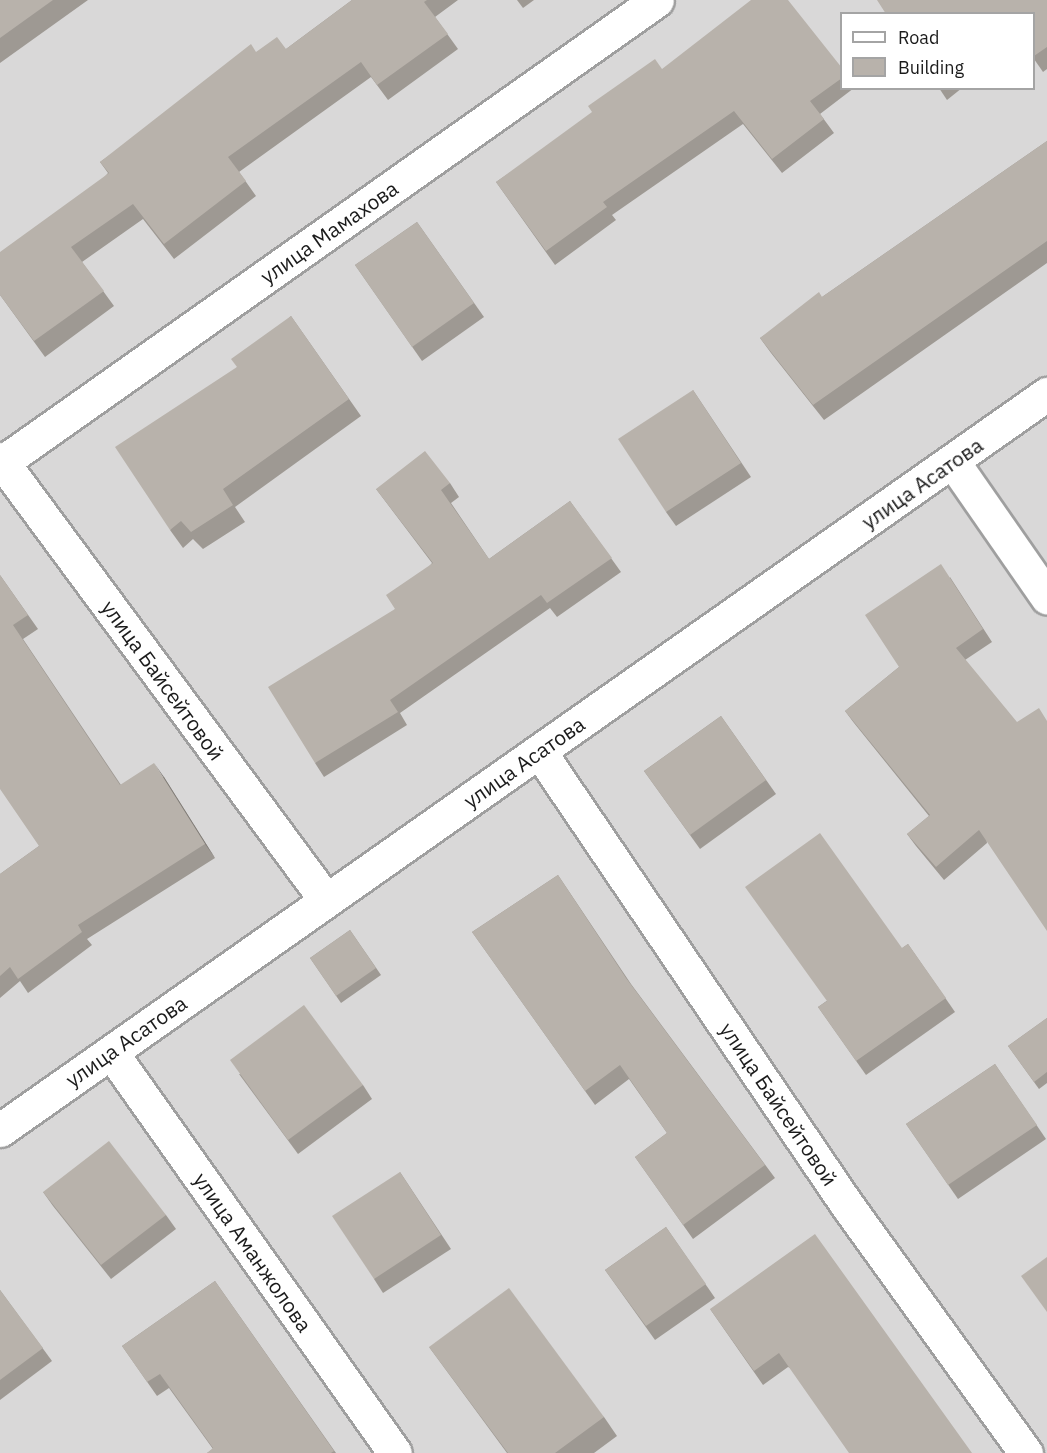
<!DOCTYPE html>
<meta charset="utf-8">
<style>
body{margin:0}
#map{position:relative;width:1047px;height:1453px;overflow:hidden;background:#ebeae1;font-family:"IBM Plex Sans",sans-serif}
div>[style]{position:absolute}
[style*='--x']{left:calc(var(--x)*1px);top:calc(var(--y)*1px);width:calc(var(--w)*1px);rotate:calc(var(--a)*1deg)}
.residential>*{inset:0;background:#d9d8d8}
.roads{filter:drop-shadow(2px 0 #9f9f9f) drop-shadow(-2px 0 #9f9f9f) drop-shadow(0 2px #9f9f9f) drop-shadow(0 -2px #9f9f9f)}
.minor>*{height:33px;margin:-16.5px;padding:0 16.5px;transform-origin:16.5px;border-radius:16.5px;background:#fff}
.wall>*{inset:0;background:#9e9993}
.shaded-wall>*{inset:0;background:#817d78}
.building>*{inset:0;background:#b8b2ab}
span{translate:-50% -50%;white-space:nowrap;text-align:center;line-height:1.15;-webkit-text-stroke:4.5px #fff;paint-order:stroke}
.street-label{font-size:21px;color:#1b1b1b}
.legend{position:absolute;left:840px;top:12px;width:195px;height:78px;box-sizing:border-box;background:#fff;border:2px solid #a4a4a4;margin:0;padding:8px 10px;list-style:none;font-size:18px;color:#1b1b1b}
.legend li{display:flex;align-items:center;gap:12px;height:30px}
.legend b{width:30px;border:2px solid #a4a4a4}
</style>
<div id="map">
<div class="residential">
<div style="clip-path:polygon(evenodd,0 0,1047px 0,1047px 1453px,0 1453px,0 0,842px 14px,1034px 14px,1034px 88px,842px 88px,842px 14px)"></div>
</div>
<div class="roads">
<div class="minor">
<div style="--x:0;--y:459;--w:548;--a:53.53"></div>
<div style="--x:953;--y:462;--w:165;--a:55.2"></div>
<div style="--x:0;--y:464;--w:804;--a:-35.23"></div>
<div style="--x:539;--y:751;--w:549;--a:55.85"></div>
<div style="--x:847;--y:1205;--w:306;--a:54.2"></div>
<div style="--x:111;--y:1052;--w:491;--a:54.7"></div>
<div style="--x:0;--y:1130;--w:1280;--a:-35.11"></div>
</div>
</div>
<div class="wall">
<div style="clip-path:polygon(0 0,88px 0,0 63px)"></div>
<div style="clip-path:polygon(352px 0,458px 0,435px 17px,458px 49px,388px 100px,371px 77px,239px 172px,256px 196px,174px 259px,143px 219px,82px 262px,114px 306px,45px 357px,0 295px,108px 173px,100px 162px,256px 52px,286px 49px)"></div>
<div style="clip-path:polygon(517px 0,534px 0,523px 8px)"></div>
<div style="clip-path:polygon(1047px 0,1047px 69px,1043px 72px,1034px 59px,1034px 14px)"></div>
<div style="clip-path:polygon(842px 68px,842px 88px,854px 88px,820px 114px,834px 133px,782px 173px,743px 124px,612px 215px,616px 220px,555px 265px,496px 182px,662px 69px)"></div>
<div style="clip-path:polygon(939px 88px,962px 88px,947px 100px)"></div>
<div style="clip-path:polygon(1047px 141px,1047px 263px,824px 420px,771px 353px,760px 338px,822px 297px)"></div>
<div style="clip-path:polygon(417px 222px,484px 317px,422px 361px,355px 265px)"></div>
<div style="clip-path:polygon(291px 316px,361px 416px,235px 507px,245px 522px,203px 549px,193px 539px,183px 548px,170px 530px,237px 367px)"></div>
<div style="clip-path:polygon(693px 390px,751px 477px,676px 526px,666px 512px)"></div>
<div style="clip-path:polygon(450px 483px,459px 497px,451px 503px,489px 559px,570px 501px,621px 572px,557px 617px,550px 608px,400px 713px,407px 725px,324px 777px,315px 763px,395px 609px,432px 563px,376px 489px)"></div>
<div style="clip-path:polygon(0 575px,38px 629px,23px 639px,121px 785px,164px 777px,215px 858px,87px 939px,92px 945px,28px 993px,20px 981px,0 998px,0 874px,39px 846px)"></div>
<div style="clip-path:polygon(950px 577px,992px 642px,965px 660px,987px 843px,944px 880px,916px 846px,907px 834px,929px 816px,854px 723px,845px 711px,899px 667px)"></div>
<div style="clip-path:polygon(721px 716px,776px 794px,700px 849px,644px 771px)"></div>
<div style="clip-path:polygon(558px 875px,631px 984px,775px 1178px,693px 1239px,635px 1157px,667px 1133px,629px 1079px,595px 1105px,472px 932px)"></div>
<div style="clip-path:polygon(350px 930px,381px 975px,341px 1003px,310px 958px)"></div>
<div style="clip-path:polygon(908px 944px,955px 1012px,866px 1075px,818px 1007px)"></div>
<div style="clip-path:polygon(1047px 1018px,1047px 1083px,1039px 1089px,1008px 1046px)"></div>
<div style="clip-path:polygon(995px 1064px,1046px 1139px,958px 1199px,906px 1124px)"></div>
<div style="clip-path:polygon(239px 1074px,363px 1085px,372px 1099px,298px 1154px)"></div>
<div style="clip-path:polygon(400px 1172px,451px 1249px,383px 1293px,374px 1279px)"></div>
<div style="clip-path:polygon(43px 1192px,166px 1215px,176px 1229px,111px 1279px,53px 1206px)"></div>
<div style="clip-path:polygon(666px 1227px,715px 1298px,655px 1340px,605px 1270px)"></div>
<div style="clip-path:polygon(215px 1281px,336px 1453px,207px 1453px,213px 1449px,169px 1388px,157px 1396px,122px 1346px)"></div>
<div style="clip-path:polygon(0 1290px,52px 1361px,0 1400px)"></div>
<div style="clip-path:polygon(710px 1309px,972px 1453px,788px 1367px,763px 1385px)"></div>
<div style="clip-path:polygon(429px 1347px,604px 1417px,617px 1436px,594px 1453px,507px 1453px)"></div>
</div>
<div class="shaded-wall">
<div style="clip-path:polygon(154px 763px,164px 777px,215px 858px,205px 844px)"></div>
</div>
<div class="building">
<div style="clip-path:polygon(0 0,53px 0,0 38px)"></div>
<div style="clip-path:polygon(352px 0,427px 0,424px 2px,448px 34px,377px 85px,361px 62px,228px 157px,246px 181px,164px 244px,133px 204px,71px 247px,104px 291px,34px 341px,0 295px,0 252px,109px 173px,100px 162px,251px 44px,256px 52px,277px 37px,286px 49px)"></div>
<div style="clip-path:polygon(751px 0,788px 0,842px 68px,842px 78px,810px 101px,824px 119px,772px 159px,734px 111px,603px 202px,607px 207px,546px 251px,496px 182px,592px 112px,588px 106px,655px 59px,662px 69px)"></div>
<div style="clip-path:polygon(877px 0,1047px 0,1047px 47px,1034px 56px,1034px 14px,886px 14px)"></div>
<div style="clip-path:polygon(1047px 141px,1047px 241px,813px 405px,760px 338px,819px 292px,822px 297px)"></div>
<div style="clip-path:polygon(417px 222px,474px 303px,412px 347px,355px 265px)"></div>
<div style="clip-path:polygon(291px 316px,349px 399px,223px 489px,233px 505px,191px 532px,181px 521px,170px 530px,115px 447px,237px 367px,231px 359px)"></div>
<div style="clip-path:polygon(693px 390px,741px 463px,666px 512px,618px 439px)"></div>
<div style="clip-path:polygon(425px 451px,450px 483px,441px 490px,489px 559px,570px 501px,612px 558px,547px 603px,541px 595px,390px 700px,398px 712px,315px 763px,268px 687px,395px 609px,386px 595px,433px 563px,376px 489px)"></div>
<div style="clip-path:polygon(941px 564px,983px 629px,956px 648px,1017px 722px,1039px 708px,1047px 721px,1047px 931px,979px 830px,936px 867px,907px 834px,930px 815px,845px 711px,899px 667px,865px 615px)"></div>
<div style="clip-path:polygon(0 575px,28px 615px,13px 625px,120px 785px,154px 763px,205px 844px,78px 925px,82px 932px,18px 979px,10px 967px,0 976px,0 874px,39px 846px,0 789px)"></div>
<div style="clip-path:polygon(721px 716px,766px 780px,690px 835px,644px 771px)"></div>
<div style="clip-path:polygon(820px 833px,902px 948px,908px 944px,946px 998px,856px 1061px,818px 1007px,827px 1001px,745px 887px)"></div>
<div style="clip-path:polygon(558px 875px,626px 978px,765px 1165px,683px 1225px,635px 1157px,667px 1133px,620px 1065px,585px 1091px,472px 932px)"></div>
<div style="clip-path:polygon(350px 930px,376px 968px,336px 996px,310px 958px)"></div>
<div style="clip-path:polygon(304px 1005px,363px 1085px,288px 1140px,230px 1060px)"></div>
<div style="clip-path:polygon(1047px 1018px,1047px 1072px,1034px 1082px,1008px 1046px)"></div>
<div style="clip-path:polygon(995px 1064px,1037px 1125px,948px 1185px,906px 1124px)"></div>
<div style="clip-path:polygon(109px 1141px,166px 1215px,101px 1265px,43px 1192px)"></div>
<div style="clip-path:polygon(400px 1172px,441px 1235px,374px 1279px,332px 1216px)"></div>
<div style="clip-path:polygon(666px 1227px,706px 1284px,646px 1326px,605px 1270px)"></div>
<div style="clip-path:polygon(815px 1234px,972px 1453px,849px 1453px,779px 1353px,754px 1371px,710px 1309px)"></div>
<div style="clip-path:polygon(1047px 1257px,1047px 1312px,1021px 1276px)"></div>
<div style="clip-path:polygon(215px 1281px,334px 1451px,331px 1453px,207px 1453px,213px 1448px,160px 1374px,147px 1382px,122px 1346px)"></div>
<div style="clip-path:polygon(509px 1288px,604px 1417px,555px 1453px,508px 1453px,429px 1347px)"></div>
<div style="clip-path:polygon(0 1290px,43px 1348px,0 1380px)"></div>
</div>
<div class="street-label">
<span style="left:329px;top:232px;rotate:-35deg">улица Мамахова</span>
<span style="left:922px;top:483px;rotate:-35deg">улица Асатова</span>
<span style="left:163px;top:680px;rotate:54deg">улица Байсейтовой</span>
<span style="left:524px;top:762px;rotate:-35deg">улица Асатова</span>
<span style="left:126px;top:1041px;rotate:-35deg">улица Асатова</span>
<span style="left:779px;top:1104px;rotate:56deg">улица Байсейтовой</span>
<span style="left:253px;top:1252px;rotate:55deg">улица Аманжолова</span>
</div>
<ul class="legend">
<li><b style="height:8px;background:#fff"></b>Road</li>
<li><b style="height:16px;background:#b8b2ab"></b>Building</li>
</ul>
</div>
